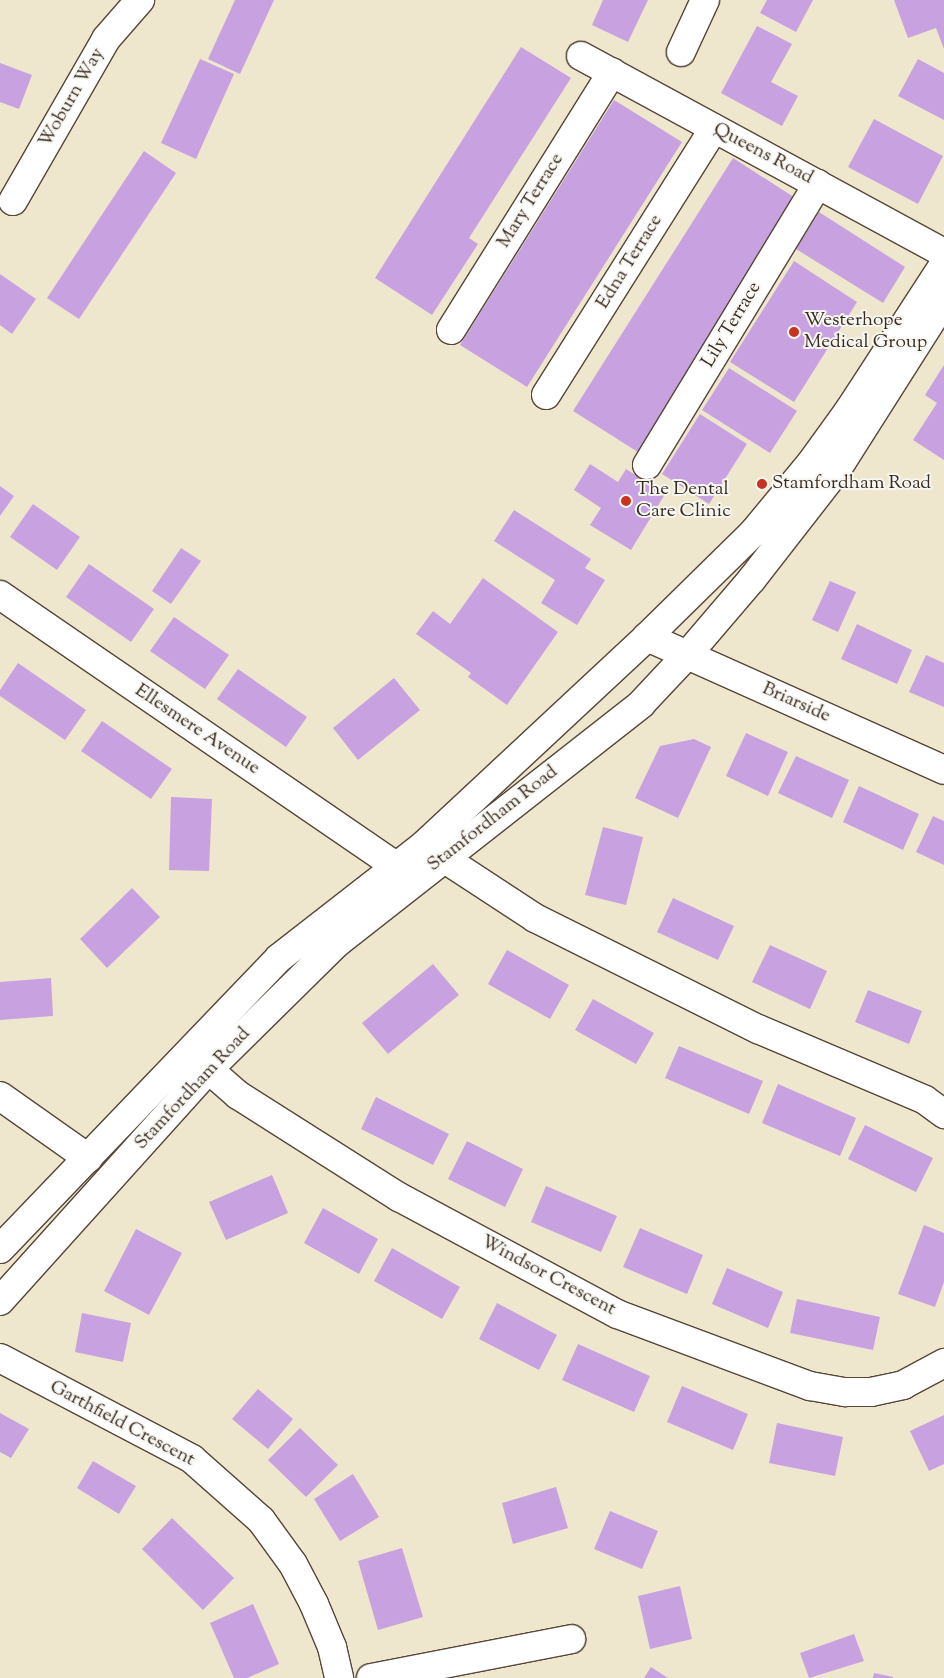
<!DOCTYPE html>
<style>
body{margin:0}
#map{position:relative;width:944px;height:1678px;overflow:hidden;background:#eee7cd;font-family:"Sorts Mill Goudy",serif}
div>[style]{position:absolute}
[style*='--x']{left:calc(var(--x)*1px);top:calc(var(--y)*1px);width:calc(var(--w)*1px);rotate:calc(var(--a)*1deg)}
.building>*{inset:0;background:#c8a2e0}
.roads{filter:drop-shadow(1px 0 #564638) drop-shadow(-1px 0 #564638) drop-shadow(0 1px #564638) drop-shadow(0 -1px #564638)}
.minor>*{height:28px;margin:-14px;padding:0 14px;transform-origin:14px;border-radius:14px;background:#fff}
.major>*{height:28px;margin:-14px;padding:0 14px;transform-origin:14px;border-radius:14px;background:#fff}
.dots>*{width:14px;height:14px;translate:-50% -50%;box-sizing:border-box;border:2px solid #f6f6f2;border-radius:50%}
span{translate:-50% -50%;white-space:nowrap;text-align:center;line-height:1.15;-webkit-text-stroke:4px #f6f6f2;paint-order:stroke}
.street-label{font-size:19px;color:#3b2a1e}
.poi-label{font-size:19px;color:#3b2a1e}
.left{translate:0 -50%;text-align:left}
</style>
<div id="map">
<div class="building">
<div style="clip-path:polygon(235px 0,274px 0,240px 74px,208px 59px)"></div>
<div style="clip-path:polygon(603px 0,648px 0,628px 42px,592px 25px)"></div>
<div style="clip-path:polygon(767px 0,813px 0,796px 32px,760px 13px)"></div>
<div style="clip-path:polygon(894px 0,944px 0,944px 49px,936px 28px,908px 38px)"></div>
<div style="clip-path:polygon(757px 26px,792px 44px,771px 82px,798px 96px,782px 126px,721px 93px)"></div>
<div style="clip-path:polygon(521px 47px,571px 78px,469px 238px,478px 244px,432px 315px,375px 278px)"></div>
<div style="clip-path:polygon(200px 59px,234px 74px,196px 159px,161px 143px)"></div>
<div style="clip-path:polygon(918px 59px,944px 73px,944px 120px,898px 96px)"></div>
<div style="clip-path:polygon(0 63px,32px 75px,19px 109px,0 102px)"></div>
<div style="clip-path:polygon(614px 100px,682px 142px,527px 387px,460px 345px)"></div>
<div style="clip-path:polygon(874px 119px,943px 156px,918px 204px,848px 167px)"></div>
<div style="clip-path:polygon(144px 151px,176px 173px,79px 319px,47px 298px)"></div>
<div style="clip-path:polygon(733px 158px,800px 201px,641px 454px,573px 411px)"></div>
<div style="clip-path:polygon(819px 212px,905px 267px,883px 303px,796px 249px)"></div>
<div style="clip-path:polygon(794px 261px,857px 302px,794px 402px,730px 362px)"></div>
<div style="clip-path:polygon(0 274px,36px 299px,12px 334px,0 325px)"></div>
<div style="clip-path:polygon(944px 365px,944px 460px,913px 440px,937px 403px,925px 395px)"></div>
<div style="clip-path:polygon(729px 368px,797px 411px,770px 453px,702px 410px)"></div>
<div style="clip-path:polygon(700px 414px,747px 444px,709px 504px,662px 474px)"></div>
<div style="clip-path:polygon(590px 464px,618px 482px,626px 469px,665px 494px,631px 550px,590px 525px,601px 508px,574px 490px)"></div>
<div style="clip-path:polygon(0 486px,14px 496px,0 516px)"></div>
<div style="clip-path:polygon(33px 504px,80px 537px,57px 570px,10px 537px)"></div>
<div style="clip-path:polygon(514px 510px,591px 559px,585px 568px,605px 580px,577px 625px,541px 603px,555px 580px,494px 541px)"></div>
<div style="clip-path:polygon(181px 548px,201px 561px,171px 604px,152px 591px)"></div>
<div style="clip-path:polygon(89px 564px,154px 609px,131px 642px,66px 597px)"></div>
<div style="clip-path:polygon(483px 578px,558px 632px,507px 705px,468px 677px,471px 673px,416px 634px,433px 611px,450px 624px)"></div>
<div style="clip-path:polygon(830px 581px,856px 592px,838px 632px,812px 620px)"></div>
<div style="clip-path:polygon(174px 617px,229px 655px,205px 689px,150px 651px)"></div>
<div style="clip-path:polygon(857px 624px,912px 650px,897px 684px,841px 659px)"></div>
<div style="clip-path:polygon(926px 655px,944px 663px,944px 707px,909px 692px)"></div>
<div style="clip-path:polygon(18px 663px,86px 710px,65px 740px,0 696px,0 690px)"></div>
<div style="clip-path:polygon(238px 669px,307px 717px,286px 747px,217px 699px)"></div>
<div style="clip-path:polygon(394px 678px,420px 710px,358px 760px,333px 728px)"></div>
<div style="clip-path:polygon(102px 721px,172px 769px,151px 799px,81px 751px)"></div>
<div style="clip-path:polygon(746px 733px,788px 752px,768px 796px,726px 776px)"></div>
<div style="clip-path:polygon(694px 739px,711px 747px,678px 818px,635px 798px,660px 746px)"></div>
<div style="clip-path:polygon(796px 756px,849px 780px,832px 818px,778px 793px)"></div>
<div style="clip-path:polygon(859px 786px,919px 814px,903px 850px,843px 822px)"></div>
<div style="clip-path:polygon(171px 797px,212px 799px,209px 871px,169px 870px)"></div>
<div style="clip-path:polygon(933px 816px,944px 821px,944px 865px,916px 852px)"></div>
<div style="clip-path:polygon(603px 827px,643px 837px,626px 905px,585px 895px)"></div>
<div style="clip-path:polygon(132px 888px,160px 917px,107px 968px,80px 939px)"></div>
<div style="clip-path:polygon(673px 898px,734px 926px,718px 960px,657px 932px)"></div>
<div style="clip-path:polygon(770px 945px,827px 971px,810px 1009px,752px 982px)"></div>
<div style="clip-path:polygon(507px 950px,569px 985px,550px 1019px,488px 984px)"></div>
<div style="clip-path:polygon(433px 964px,459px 995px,388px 1054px,362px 1023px)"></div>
<div style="clip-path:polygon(51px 978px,53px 1016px,0 1020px,0 982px)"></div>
<div style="clip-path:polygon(868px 990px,922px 1011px,909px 1044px,855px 1022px)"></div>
<div style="clip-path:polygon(593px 999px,654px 1033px,636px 1064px,575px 1030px)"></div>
<div style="clip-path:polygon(679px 1046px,763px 1081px,749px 1114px,665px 1078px)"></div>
<div style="clip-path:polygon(778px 1084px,856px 1118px,840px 1156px,762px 1123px)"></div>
<div style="clip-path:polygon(376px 1097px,449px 1134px,433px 1165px,361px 1129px)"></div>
<div style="clip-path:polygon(865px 1125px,933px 1158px,916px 1192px,848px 1159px)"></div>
<div style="clip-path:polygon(467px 1141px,523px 1169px,505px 1207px,448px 1179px)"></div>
<div style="clip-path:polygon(272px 1175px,288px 1213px,226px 1240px,209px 1202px)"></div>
<div style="clip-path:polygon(546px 1186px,617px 1216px,601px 1252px,531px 1222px)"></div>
<div style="clip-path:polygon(323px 1208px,378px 1239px,359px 1274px,304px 1243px)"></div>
<div style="clip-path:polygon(924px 1225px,944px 1233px,944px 1282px,935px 1307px,898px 1294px)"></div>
<div style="clip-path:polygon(640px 1228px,703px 1255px,687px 1294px,623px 1267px)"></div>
<div style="clip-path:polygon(136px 1229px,182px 1253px,149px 1315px,104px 1291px)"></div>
<div style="clip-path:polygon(392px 1248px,460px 1287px,442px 1319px,374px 1281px)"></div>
<div style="clip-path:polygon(727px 1268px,783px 1292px,768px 1328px,712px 1304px)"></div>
<div style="clip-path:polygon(797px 1299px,880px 1317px,873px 1350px,790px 1333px)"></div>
<div style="clip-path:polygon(497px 1303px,557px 1335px,539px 1370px,479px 1339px)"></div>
<div style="clip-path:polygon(82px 1313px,131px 1323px,123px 1362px,75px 1352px)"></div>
<div style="clip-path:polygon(578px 1344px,650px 1376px,634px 1412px,562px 1380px)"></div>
<div style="clip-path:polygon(682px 1386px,748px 1414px,733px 1450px,667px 1422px)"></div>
<div style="clip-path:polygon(258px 1389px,293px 1419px,268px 1449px,232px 1419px)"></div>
<div style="clip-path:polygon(0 1413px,29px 1429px,11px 1458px,0 1452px)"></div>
<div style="clip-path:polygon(944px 1415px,944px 1464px,929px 1471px,910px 1431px)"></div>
<div style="clip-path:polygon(777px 1423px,843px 1437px,835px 1476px,769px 1463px)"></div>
<div style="clip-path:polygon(300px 1428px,338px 1465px,306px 1497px,268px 1460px)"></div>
<div style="clip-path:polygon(93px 1461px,136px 1486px,119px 1514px,77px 1488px)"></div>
<div style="clip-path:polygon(353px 1474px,379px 1517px,340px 1541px,314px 1499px)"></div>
<div style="clip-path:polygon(556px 1487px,568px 1528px,513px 1544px,502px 1503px)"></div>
<div style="clip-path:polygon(610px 1511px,658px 1531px,642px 1569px,594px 1549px)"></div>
<div style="clip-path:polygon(172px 1518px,234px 1578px,203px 1610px,142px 1549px)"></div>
<div style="clip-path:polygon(402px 1548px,423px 1617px,378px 1630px,358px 1561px)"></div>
<div style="clip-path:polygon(680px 1586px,692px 1639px,650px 1649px,638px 1596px)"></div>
<div style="clip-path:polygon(253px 1604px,279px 1664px,247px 1678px,234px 1678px,210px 1623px)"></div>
<div style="clip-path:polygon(854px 1634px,864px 1661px,809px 1678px,800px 1653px)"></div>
<div style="clip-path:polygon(651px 1667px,668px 1678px,644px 1678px)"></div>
<div style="clip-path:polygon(874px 1673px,893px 1677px,893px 1678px,873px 1678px)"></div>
</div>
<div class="roads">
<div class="minor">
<div style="--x:681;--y:52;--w:57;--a:-65.2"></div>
<div style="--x:581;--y:56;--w:413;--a:28.5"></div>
<div style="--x:13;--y:201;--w:187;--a:-60.1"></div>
<div style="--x:106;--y:39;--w:52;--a:-48.9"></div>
<div style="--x:451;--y:330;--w:304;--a:-58"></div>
<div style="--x:546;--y:395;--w:315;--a:-57.8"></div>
<div style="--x:647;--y:465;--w:329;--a:-58.7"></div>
<div style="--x:0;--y:595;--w:478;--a:34.4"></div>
<div style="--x:647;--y:637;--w:325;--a:24.1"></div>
<div style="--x:425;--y:846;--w:131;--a:33.2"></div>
<div style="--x:535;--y:918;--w:249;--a:26.5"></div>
<div style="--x:758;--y:1029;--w:181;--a:23"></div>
<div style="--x:925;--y:1100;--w:24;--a:36"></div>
<div style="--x:191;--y:1054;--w:62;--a:41.1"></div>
<div style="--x:238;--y:1095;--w:191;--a:32.4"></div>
<div style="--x:399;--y:1197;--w:247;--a:28.2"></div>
<div style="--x:617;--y:1314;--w:206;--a:20.5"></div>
<div style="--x:810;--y:1386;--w:36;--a:10"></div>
<div style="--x:845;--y:1392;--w:26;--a:0"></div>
<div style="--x:871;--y:1392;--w:33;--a:-12"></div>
<div style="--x:903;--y:1385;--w:47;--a:-28.2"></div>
<div style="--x:0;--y:1096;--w:108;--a:35.2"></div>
<div style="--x:0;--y:1358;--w:217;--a:27.7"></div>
<div style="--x:192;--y:1459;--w:92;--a:41.5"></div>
<div style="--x:261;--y:1520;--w:54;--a:54"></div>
<div style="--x:293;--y:1564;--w:45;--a:62.3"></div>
<div style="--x:314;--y:1604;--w:47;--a:67.3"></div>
<div style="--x:332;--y:1647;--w:32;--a:77"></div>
<div style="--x:371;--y:1678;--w:204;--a:-11"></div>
</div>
<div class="major">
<div style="--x:0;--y:1249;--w:403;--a:-46.2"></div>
<div style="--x:279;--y:958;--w:184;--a:-37.9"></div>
<div style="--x:424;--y:845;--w:305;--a:-43"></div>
<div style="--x:647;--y:637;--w:148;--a:-44.5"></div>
<div style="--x:753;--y:533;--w:91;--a:-50.4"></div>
<div style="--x:811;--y:463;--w:67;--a:-54.2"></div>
<div style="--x:850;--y:409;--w:173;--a:-57"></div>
<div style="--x:0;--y:1301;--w:312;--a:-48"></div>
<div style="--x:209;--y:1069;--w:181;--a:-44.6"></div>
<div style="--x:338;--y:942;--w:385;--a:-38.1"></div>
<div style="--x:641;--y:704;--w:69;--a:-46.8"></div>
<div style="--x:688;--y:654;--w:99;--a:-49.5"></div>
<div style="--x:752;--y:579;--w:137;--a:-52.1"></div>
<div style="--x:836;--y:471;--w:201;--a:-57.6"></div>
</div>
</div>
<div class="dots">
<div style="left:794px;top:332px;background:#c8321e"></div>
<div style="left:762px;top:484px;background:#c8321e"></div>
<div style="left:626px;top:501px;background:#c8321e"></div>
</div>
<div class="street-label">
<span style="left:72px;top:98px;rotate:-60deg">Woburn Way</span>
<span style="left:763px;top:154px;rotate:28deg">Queens Road</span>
<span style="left:531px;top:201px;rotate:-58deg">Mary Terrace</span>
<span style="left:630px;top:262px;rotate:-58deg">Edna Terrace</span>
<span style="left:732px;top:325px;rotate:-59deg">Lily Terrace</span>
<span style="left:796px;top:703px;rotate:24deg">Briarside</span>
<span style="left:197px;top:730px;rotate:34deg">Ellesmere Avenue</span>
<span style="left:493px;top:819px;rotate:-38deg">Stamfordham Road</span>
<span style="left:193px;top:1089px;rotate:-47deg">Stamfordham Road</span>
<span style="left:548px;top:1276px;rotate:28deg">Windsor Crescent</span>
<span style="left:122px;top:1424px;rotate:28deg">Garthfield Crescent</span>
</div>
<div class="poi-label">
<span class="left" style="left:804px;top:332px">Westerhope<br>Medical Group</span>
<span class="left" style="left:772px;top:484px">Stamfordham Road</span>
<span class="left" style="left:636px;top:501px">The Dental<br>Care Clinic</span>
</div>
</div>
